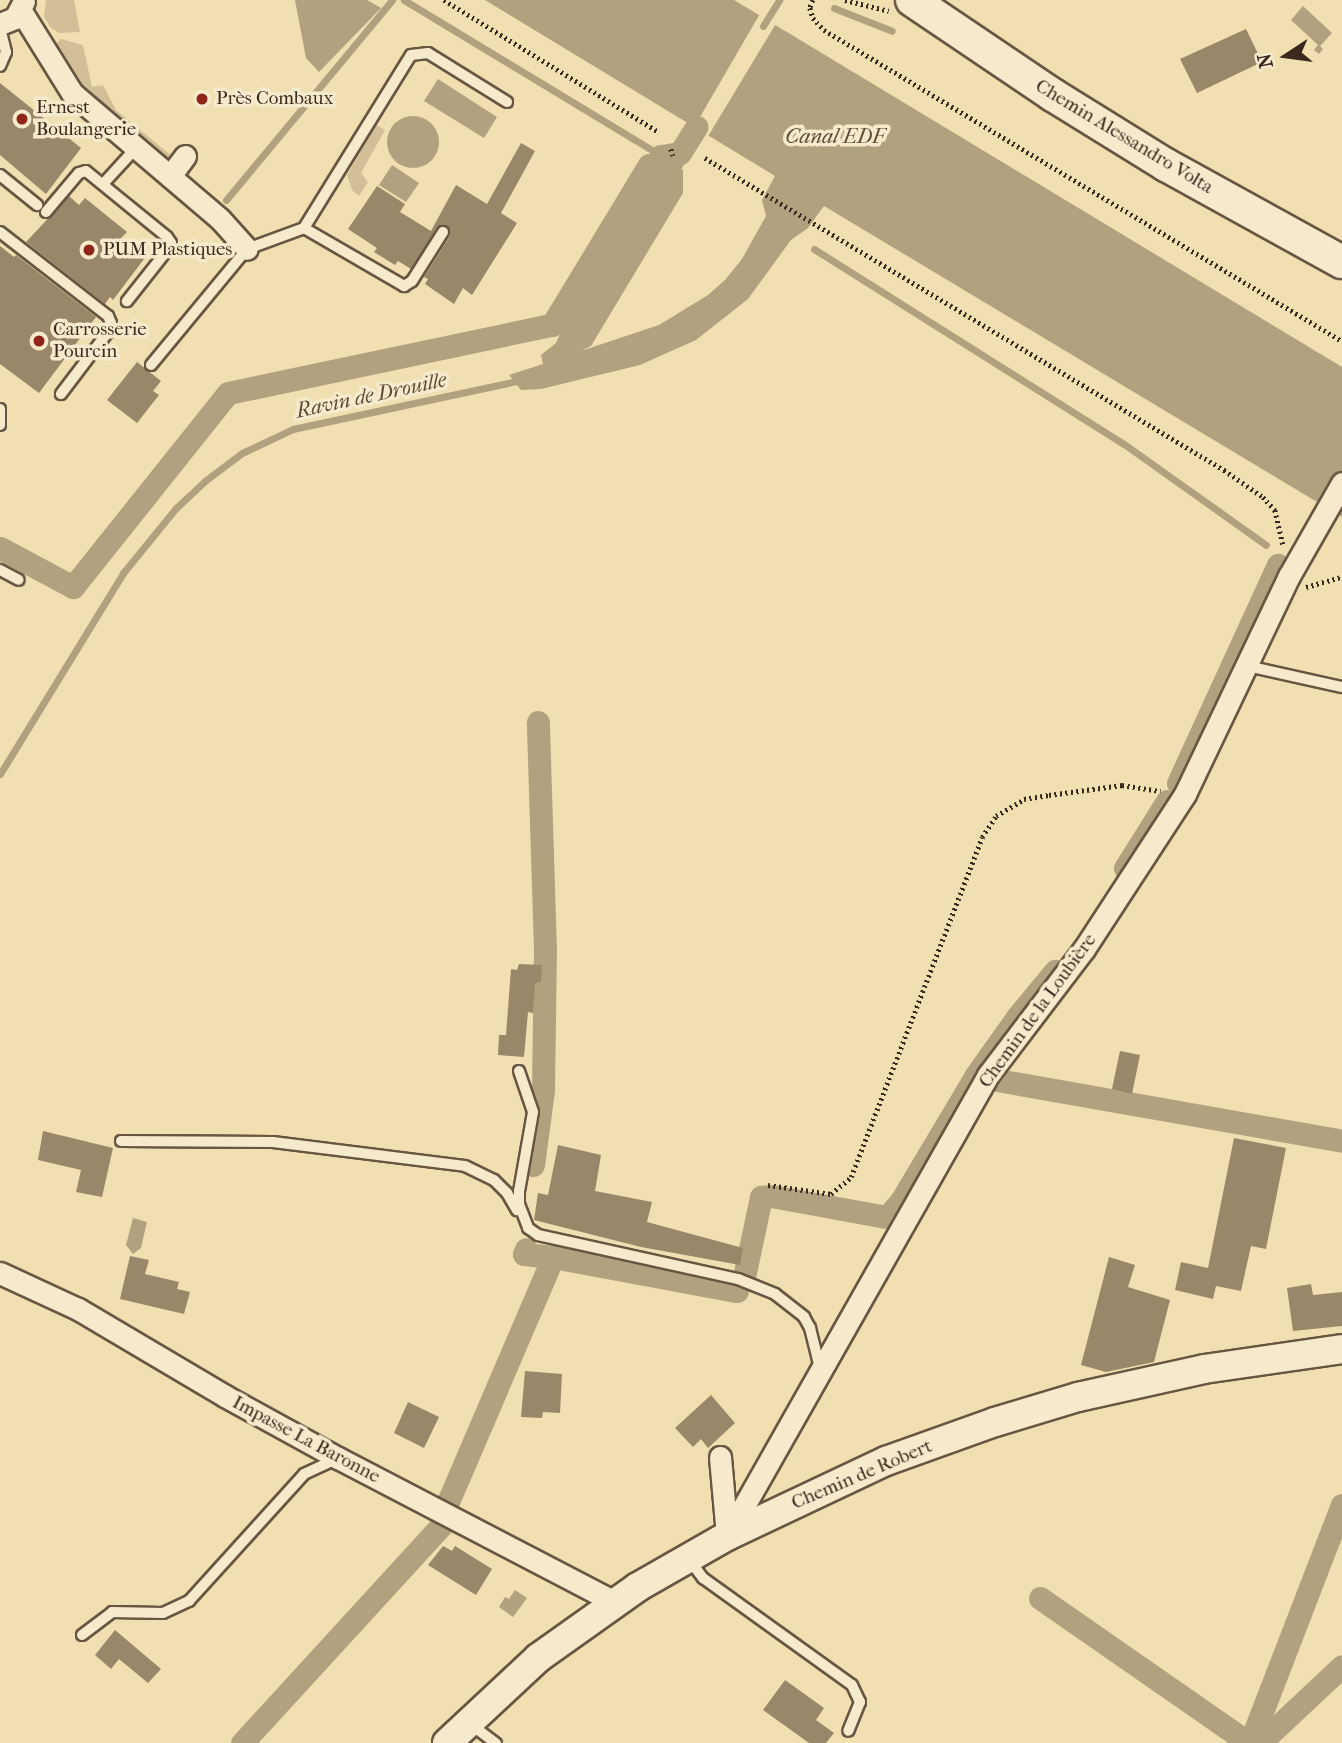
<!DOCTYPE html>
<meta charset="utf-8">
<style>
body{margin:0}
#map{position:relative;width:1342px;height:1743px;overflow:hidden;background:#f0dfb0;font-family:"IM FELL French Canon",serif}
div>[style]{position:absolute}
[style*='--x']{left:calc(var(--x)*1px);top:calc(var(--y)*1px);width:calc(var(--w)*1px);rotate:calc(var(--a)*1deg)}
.green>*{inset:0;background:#d1c097}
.water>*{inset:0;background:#b2a17e}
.round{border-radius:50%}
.pier>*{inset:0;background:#f0dfb0}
.stream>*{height:7px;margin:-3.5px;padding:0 3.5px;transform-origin:3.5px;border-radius:3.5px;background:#b2a17e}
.canal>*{height:23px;margin:-11.5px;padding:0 11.5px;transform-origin:11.5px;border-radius:11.5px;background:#b2a17e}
.building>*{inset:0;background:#99876a}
.path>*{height:4.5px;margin-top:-2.25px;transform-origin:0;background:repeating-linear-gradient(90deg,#3b281e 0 2px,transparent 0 5.5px)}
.roads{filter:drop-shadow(2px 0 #685642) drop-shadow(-2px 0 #685642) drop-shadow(0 2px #685642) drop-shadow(0 -2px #685642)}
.service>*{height:10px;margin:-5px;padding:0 5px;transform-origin:5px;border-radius:5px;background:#f5eacc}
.minor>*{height:21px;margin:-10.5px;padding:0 10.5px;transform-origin:10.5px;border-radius:10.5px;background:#f5eacc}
.tertiary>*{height:28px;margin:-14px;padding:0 14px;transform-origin:14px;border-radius:14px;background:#f5eacc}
.secondary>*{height:32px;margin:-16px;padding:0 16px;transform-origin:16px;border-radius:16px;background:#f5eacc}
.dots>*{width:19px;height:19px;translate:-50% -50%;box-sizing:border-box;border:4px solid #f5eacc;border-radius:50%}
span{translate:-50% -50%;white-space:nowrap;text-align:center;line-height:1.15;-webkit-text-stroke:7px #f5eacc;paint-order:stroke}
.poi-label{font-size:19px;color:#3b281e}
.left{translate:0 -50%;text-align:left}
.street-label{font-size:19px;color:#3b281e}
.water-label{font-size:21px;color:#5f4c3b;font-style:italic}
.north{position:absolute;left:1251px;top:21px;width:70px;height:70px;-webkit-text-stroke:5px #f5eacc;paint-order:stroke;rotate:257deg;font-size:19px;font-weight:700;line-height:28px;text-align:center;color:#3b281e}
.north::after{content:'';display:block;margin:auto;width:24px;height:32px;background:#3b281e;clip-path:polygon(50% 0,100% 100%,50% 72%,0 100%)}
</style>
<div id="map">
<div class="green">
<div style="clip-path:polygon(46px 0,74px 0,80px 32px,59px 33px,50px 27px,44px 17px)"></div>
<div style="clip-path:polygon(61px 39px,83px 45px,92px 87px,103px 85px,116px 110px,173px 157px,170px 163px,91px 99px,73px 77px,55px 45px)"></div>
<div style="clip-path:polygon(376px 125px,385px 130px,361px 173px,368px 182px,359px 196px,352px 190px,347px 175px)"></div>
</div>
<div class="water">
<div style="clip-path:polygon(295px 0,367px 0,381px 8px,319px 72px,306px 58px)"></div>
<div style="clip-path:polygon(485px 0,734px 0,1342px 367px,1342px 517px,824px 206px,808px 228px,791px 240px,748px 299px,696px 340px,640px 365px,541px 389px,521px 390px,509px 375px,543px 364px,541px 355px,556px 343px,564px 325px,655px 174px,674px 163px,683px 170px,683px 193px,591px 346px,581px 351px,659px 325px,708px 295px,725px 280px,742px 259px,766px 216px,762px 200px,775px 176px)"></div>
<div style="clip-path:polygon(1303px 6px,1332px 33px,1320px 46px,1323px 49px,1319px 54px,1314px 50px,1318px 45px,1291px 20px)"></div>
<div style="clip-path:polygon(438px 79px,497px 117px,484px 138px,424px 101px)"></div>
<div class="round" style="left:387px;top:116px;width:52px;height:52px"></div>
<div style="clip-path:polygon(392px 165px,419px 183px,406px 202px,379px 185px)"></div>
<div style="clip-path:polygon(133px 1218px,147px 1222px,141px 1248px,133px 1254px,126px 1245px)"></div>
<div style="clip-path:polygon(515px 1590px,527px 1598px,513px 1617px,499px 1607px,505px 1597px,509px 1599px)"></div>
</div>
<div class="pier">
<div style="clip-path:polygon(761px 12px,777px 22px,707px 138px,693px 129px)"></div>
</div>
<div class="stream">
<div style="--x:404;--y:0;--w:297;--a:31.2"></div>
<div style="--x:834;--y:8;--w:62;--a:21.6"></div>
<div style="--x:763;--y:26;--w:31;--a:-58"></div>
<div style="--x:674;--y:173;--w:57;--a:-58.5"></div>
<div style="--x:226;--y:200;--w:260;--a:-50.3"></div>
<div style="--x:814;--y:249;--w:366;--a:32.2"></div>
<div style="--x:1124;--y:444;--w:174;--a:35.4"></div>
<div style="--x:0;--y:774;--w:236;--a:-58.5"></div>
<div style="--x:123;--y:573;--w:84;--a:-50.8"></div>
<div style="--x:176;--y:508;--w:41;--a:-43"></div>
<div style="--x:206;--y:480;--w:45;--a:-36.9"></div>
<div style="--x:242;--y:453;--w:56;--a:-25.2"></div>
<div style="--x:293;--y:429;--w:233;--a:-12.1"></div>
</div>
<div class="canal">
<div style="--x:0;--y:548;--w:83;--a:28.1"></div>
<div style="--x:73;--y:587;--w:248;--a:-51.4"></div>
<div style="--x:228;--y:393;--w:331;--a:-11.9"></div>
<div style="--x:552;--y:325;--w:187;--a:-58.8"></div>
<div style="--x:649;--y:165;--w:12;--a:-9"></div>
<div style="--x:661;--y:163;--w:7;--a:-90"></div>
<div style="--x:661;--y:156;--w:19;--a:-9"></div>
<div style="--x:680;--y:153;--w:31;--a:-58"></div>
<div style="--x:1178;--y:783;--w:240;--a:-65.4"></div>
<div style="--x:1125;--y:868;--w:79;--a:-57.9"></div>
<div style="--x:997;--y:1080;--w:350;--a:10"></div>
<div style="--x:533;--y:1165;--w:76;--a:-82.4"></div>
<div style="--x:543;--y:1090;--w:140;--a:-89.2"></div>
<div style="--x:545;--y:950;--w:228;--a:-91.8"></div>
<div style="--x:553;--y:1257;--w:187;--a:10.5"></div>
<div style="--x:744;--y:1277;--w:82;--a:-78"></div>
<div style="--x:761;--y:1197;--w:10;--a:-6"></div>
<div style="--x:771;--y:1196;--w:118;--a:10.3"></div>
<div style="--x:887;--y:1217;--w:21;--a:-49"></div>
<div style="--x:901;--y:1201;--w:147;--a:-59.2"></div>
<div style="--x:976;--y:1075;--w:71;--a:-54.7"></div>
<div style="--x:1017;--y:1017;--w:60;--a:-50.4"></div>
<div style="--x:445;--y:1509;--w:274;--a:-66.8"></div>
<div style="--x:553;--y:1257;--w:29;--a:-174"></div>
<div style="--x:524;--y:1254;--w:5;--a:-68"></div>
<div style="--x:1040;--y:1598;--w:254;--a:34.8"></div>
<div style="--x:242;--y:1743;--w:297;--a:-47.5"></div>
<div style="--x:1250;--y:1743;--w:255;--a:-68.9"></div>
<div style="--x:1260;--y:1743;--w:112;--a:-43.2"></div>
</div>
<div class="building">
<div style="clip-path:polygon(1246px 29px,1262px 62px,1197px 93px,1180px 59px)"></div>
<div style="clip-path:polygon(0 83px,81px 148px,46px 194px,0 155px)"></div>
<div style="clip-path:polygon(521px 143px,535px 151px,501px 213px,517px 223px,472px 295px,463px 288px,454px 304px,425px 284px,428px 279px,424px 277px,450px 236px,448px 226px,437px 227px,411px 269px,398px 261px,395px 265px,374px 252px,377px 248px,348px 229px,377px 186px,405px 204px,400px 212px,431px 231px,456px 185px,487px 204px)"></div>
<div style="clip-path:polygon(69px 196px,79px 205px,85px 198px,127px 232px,120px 239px,144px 259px,113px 300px,110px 297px,105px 304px,26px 242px)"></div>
<div style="clip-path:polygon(0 246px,14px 257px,16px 255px,96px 317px,39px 393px,0 364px)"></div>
<div style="clip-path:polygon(137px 362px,161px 381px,153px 391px,159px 395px,137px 423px,107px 400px)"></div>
<div style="clip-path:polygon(519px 964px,542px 965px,541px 982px,535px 983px,533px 1013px,528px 1012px,524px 1057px,498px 1055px,499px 1035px,506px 1035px,511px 969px,517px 970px)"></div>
<div style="clip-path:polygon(1120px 1051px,1140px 1055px,1132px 1094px,1112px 1089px)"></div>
<div style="clip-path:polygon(43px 1131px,113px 1148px,102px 1197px,76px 1192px,81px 1170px,38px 1160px)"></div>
<div style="clip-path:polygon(1234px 1138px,1286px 1148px,1266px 1249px,1251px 1246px,1241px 1291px,1216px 1286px,1213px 1299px,1175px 1290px,1181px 1262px,1208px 1268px)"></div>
<div style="clip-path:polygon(558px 1145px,601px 1155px,595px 1191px,652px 1202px,647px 1222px,743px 1248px,740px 1265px,641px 1247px,534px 1220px,538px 1193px,548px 1195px)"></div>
<div style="clip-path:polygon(130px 1256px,149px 1260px,145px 1274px,179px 1282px,177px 1289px,190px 1292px,184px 1314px,120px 1299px)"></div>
<div style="clip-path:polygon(1109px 1257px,1135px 1265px,1128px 1287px,1170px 1300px,1154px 1362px,1106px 1372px,1081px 1365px)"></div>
<div style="clip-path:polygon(1311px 1284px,1313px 1295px,1342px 1292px,1342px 1326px,1293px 1331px,1287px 1288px)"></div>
<div style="clip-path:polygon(525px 1371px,562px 1374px,560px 1413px,543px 1412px,542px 1418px,521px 1417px)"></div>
<div style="clip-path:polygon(711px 1395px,735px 1423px,708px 1448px,701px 1439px,693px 1447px,675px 1428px)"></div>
<div style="clip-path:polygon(408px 1402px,439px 1417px,424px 1448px,394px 1433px)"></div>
<div style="clip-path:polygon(443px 1546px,452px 1551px,455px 1546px,492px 1569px,476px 1595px,428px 1565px)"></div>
<div style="clip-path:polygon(115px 1630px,161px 1669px,148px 1683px,119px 1659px,111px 1669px,95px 1655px)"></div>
<div style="clip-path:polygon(785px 1680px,824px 1708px,816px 1720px,834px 1733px,826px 1743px,809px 1743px,763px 1710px)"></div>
</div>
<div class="path">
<div style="--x:444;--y:0;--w:250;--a:31.6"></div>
<div style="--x:813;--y:0;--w:9;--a:111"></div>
<div style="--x:810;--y:8;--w:10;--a:73"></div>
<div style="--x:813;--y:18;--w:16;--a:47"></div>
<div style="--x:824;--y:30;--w:604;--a:30.98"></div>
<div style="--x:845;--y:0;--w:45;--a:14"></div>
<div style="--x:671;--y:149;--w:7;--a:74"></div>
<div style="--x:705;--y:158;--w:606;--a:31.01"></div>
<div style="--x:1224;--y:470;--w:47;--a:34.7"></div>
<div style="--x:1263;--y:497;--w:18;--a:47"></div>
<div style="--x:1275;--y:510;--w:36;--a:77"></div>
<div style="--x:1306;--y:587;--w:37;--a:-16"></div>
<div style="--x:768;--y:1185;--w:64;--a:8.1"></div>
<div style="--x:831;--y:1194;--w:26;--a:-40"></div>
<div style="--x:851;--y:1177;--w:364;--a:-68.9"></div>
<div style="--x:982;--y:837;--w:25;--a:-56"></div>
<div style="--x:996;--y:816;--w:33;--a:-31"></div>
<div style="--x:1024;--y:799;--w:25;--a:-9"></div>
<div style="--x:1049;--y:795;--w:74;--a:-7.8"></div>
<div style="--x:1122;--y:785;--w:39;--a:9"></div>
</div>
<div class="roads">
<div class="service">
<div style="--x:0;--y:28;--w:25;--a:76"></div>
<div style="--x:6;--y:52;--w:15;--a:113"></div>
<div style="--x:0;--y:175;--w:48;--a:39"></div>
<div style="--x:103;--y:184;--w:47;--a:-47.6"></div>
<div style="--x:46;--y:212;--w:51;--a:-49.8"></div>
<div style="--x:79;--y:173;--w:7;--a:-16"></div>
<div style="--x:86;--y:171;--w:104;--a:39.2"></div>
<div style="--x:167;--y:237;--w:7;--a:56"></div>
<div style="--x:171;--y:243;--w:5;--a:112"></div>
<div style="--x:169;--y:248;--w:68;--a:128.4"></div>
<div style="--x:304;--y:228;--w:203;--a:-58.3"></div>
<div style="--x:411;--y:55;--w:17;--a:-7"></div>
<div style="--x:428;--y:53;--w:93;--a:31.8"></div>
<div style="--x:0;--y:232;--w:137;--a:37.9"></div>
<div style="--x:108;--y:316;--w:8;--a:67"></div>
<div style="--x:111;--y:323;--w:9;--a:108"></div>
<div style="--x:108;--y:332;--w:78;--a:127.2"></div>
<div style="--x:151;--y:365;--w:151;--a:-50.4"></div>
<div style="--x:247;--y:249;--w:61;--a:-20.2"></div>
<div style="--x:304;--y:228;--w:116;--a:30.1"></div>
<div style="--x:404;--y:286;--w:9;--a:-32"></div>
<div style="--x:412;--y:281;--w:58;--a:-57.7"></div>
<div style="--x:0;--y:409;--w:16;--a:90"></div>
<div style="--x:0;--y:570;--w:21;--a:28"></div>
<div style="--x:1247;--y:666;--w:97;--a:12.5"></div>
<div style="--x:519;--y:1071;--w:43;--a:71.1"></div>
<div style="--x:533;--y:1112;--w:80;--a:100"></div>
<div style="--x:519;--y:1191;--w:13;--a:90"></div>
<div style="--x:519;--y:1204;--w:26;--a:69"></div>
<div style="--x:528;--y:1228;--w:12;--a:35"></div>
<div style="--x:538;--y:1235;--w:205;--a:12.4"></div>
<div style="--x:738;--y:1279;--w:40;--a:22"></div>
<div style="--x:775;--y:1294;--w:37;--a:38"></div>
<div style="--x:804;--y:1317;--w:13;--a:61"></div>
<div style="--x:810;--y:1328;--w:41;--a:76"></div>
<div style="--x:121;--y:1141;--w:152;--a:0.4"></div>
<div style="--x:273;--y:1142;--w:193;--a:7.1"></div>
<div style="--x:465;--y:1166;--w:32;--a:26"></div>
<div style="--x:494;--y:1180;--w:18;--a:45"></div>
<div style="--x:507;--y:1193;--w:20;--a:60"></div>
<div style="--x:689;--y:1559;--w:24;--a:54"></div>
<div style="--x:703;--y:1578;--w:183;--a:35.7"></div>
<div style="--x:852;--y:1685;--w:19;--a:65"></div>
<div style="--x:860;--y:1702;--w:31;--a:112"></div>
<div style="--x:82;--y:1635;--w:38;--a:-37"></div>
<div style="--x:112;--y:1612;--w:51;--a:1.1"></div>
<div style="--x:163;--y:1613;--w:29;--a:-25"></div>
<div style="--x:189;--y:1601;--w:171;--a:-47.8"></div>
<div style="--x:304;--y:1474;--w:38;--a:-25"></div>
<div style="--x:469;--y:1723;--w:34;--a:37"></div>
</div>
<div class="minor">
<div style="--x:21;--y:11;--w:97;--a:58.1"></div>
<div style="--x:72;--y:93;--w:194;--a:40.4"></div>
<div style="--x:220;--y:219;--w:40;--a:48"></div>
<div style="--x:0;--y:24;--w:16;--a:-22"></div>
<div style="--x:15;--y:18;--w:19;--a:-62"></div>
<div style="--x:170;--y:176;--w:25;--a:-53"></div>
<div style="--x:0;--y:1273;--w:86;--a:24.8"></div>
<div style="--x:78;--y:1309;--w:171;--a:30.6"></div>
<div style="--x:225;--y:1396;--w:129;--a:28.8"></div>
<div style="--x:338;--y:1458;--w:312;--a:27.5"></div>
<div style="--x:720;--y:1457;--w:79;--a:84.9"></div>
<div style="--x:727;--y:1536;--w:530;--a:-60.48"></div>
<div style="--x:988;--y:1075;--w:158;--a:-52.7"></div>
<div style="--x:1084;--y:949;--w:185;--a:-56.9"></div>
<div style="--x:1185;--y:794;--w:242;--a:-64.5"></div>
<div style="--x:1289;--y:576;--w:107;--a:-60.3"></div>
</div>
<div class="tertiary">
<div style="--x:447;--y:1743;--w:125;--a:-43"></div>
<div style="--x:538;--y:1658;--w:123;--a:-35.4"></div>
<div style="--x:638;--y:1587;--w:103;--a:-29.8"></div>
<div style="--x:727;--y:1536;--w:176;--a:-25.3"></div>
<div style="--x:886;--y:1461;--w:116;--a:-19.7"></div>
<div style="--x:995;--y:1422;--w:87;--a:-16.8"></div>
<div style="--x:1078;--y:1397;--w:129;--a:-12.5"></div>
<div style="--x:1204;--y:1369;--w:139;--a:-8.2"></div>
</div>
<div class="secondary">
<div style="--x:912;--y:0;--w:170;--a:34"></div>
<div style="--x:1053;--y:95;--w:133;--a:31.8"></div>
<div style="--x:1166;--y:165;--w:201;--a:28.9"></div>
</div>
</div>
<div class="dots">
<div style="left:202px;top:99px;background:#8f2418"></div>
<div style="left:22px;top:119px;background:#8f2418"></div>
<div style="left:89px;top:250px;background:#8f2418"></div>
<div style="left:39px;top:341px;background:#8f2418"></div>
</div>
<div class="poi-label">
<span class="left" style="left:216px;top:99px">Près Combaux</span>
<span class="left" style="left:36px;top:119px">Ernest<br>Boulangerie</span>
<span class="left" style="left:103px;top:250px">PUM Plastiques</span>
<span class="left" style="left:53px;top:341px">Carrosserie<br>Pourcin</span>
</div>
<div class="street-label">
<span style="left:1124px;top:137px;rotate:31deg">Chemin Alessandro Volta</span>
<span style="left:1038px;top:1011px;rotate:-54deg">Chemin de la Loubière</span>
<span style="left:306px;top:1440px;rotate:28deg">Impasse La Baronne</span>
<span style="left:862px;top:1475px;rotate:-23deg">Chemin de Robert</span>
</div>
<div class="water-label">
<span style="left:835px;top:136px">Canal EDF</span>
<span style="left:371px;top:395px;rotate:-12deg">Ravin de Drouille</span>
</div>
<div class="north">N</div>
</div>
